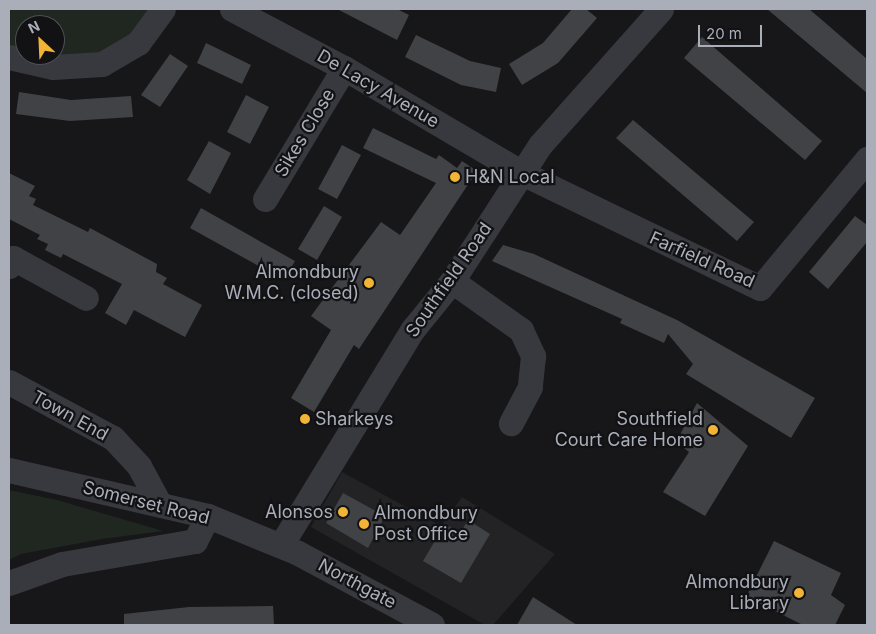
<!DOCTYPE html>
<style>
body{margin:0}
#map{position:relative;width:876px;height:634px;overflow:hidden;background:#171719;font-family:Inter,sans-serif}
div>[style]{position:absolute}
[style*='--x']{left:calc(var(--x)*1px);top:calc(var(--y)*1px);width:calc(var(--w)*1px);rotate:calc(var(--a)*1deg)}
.built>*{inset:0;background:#232326}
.green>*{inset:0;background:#1f2720}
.building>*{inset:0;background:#414246}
.street>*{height:25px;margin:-12.5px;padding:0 12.5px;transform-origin:12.5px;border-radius:12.5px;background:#38393e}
.dots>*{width:14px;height:14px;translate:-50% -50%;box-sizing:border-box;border:2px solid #121214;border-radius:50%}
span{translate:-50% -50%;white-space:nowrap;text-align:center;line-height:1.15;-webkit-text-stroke:4.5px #121214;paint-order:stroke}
.street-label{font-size:18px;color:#a9aeb9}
.poi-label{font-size:18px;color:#a9aeb9}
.left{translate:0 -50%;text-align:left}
.right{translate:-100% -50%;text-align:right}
.frame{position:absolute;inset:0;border:10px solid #a9aeb9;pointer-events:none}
.north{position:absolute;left:15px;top:15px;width:50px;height:50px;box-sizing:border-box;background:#121214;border:1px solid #4e5056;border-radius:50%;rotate:335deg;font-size:14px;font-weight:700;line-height:20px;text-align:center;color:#a9aeb9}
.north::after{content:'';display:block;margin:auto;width:18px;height:22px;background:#f2b436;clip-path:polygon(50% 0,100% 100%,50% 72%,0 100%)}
.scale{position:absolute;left:698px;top:25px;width:64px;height:22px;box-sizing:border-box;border:2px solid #a9aeb9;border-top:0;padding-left:6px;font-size:15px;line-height:18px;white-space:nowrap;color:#a9aeb9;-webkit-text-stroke:4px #121214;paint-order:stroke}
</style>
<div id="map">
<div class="built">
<div style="clip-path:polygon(342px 472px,441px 526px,462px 497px,555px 554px,493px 625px,485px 625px,311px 527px)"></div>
</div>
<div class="green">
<div style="clip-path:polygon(evenodd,9px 9px,163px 9px,102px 64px,9px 57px,9px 9px,25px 25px,55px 25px,55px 55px,25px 55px,25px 25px)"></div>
<div style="clip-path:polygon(9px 490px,57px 500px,163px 531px,102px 539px,21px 554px,9px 560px)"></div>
</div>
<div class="building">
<div style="clip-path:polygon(337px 9px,397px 9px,409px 15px,397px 40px)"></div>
<div style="clip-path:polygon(572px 9px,586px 9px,597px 18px,558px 63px,522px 85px,509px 64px,543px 43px)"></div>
<div style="clip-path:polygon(767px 9px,809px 9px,822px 20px,867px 59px,867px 93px)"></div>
<div style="clip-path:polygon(416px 35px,470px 61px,501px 68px,496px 92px,461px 85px,405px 57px)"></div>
<div style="clip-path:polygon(702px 37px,822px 141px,805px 160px,684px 58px)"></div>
<div style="clip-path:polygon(206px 43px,251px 65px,242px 84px,197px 63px)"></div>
<div style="clip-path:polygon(170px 54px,188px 66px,160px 107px,141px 95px)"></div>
<div style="clip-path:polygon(19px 92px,71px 100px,131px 96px,133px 117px,70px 121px,16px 114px)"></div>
<div style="clip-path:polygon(246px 95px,269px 107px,250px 144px,227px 132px)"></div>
<div style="clip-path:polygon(633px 120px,754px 222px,737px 241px,616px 138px)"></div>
<div style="clip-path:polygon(373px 128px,436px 159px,439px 155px,457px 168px,462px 161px,477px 171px,359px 349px,354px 345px,314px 412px,291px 398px,331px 330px,311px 316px,381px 222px,400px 235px,436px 183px,363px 148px)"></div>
<div style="clip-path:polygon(209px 141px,231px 153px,210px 194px,187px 180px)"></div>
<div style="clip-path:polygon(342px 145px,361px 155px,337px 199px,318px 189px)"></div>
<div style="clip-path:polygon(9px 173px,35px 186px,29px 196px,36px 199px,33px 205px,88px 232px,90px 228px,157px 264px,156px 272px,167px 278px,163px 284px,202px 305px,185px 337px,134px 310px,126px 325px,105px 313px,122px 284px,63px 254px,61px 258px,45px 250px,48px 244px,37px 239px,40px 235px,9px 219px)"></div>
<div style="clip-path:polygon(324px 206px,342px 217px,317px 260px,298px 249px)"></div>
<div style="clip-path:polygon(201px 208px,295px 261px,284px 280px,190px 228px)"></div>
<div style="clip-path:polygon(855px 216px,867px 225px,867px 242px,828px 289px,809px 272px)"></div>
<div style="clip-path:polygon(503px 245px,534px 254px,677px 320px,815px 398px,791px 438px,686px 374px,693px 364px,668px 334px,664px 343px,620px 323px,622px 319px,492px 261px)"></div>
<div style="clip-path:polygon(697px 403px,748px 446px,705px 516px,663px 492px,689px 452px,676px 442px)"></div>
<div style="clip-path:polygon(343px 493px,385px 516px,368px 548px,326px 523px)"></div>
<div style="clip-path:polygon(468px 520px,490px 534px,461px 583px,423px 561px,445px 524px,460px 533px)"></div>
<div style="clip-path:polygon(774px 541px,841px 573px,831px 595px,845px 605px,835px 625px,803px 625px,746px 597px)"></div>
<div style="clip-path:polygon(533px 597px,577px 625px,517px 625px)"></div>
<div style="clip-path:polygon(273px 606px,274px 625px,124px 625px,124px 614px,189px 607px)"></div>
</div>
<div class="street">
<div style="--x:232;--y:9;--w:127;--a:27.8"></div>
<div style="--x:344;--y:68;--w:207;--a:30.5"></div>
<div style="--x:522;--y:173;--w:264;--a:25.8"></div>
<div style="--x:760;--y:288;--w:168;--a:-50.3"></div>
<div style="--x:9;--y:57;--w:45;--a:12.8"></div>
<div style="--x:53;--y:67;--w:49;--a:-3.5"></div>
<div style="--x:102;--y:64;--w:42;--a:-30.3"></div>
<div style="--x:138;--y:43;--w:42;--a:-53.7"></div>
<div style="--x:265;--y:199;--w:153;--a:-58.9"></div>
<div style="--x:9;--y:266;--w:9;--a:-63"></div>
<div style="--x:13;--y:258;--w:83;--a:28.7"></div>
<div style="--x:452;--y:281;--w:85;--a:35.4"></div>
<div style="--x:521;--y:330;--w:29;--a:65"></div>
<div style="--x:533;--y:356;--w:31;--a:96"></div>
<div style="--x:530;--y:387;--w:41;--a:117.8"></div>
<div style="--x:9;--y:382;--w:118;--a:28.3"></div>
<div style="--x:113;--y:438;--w:38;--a:47"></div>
<div style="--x:139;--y:466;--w:44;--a:61.7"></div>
<div style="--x:9;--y:470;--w:204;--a:13"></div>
<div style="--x:208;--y:516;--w:97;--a:22.3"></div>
<div style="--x:298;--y:553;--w:152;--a:28.2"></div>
<div style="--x:281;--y:545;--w:253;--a:-58.6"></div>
<div style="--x:413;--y:329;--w:62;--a:-50.9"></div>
<div style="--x:452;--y:281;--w:162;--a:-57.1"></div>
<div style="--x:540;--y:145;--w:182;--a:-48.3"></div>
<div style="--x:9;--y:583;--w:56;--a:-19.7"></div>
<div style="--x:62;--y:564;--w:135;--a:-9.8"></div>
<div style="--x:195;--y:541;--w:28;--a:-63"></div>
</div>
<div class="dots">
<div style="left:455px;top:177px;background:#f2b436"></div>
<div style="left:369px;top:283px;background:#f2b436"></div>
<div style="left:305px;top:419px;background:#f2b436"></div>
<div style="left:713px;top:430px;background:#f2b436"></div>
<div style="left:343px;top:512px;background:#f2b436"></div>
<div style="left:364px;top:524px;background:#f2b436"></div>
<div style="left:799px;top:593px;background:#f2b436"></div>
</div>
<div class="street-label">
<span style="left:378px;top:89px;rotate:30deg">De Lacy Avenue</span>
<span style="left:305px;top:133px;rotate:-59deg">Sikes Close</span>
<span style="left:702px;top:260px;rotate:24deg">Farfield Road</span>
<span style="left:449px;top:280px;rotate:-55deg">Southfield Road</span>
<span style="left:70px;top:416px;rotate:29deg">Town End</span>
<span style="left:146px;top:503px;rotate:14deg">Somerset Road</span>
<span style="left:357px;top:584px;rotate:28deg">Northgate</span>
</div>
<div class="poi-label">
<span class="left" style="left:465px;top:177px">H&amp;N Local</span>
<span class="right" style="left:359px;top:283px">Almondbury<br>W.M.C. (closed)</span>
<span class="left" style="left:315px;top:419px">Sharkeys</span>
<span class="right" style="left:703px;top:430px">Southfield<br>Court Care Home</span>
<span class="right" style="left:333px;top:512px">Alonsos</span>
<span class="left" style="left:374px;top:524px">Almondbury<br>Post Office</span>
<span class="right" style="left:789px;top:593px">Almondbury<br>Library</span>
</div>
<div class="frame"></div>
<div class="north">N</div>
<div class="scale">20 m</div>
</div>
